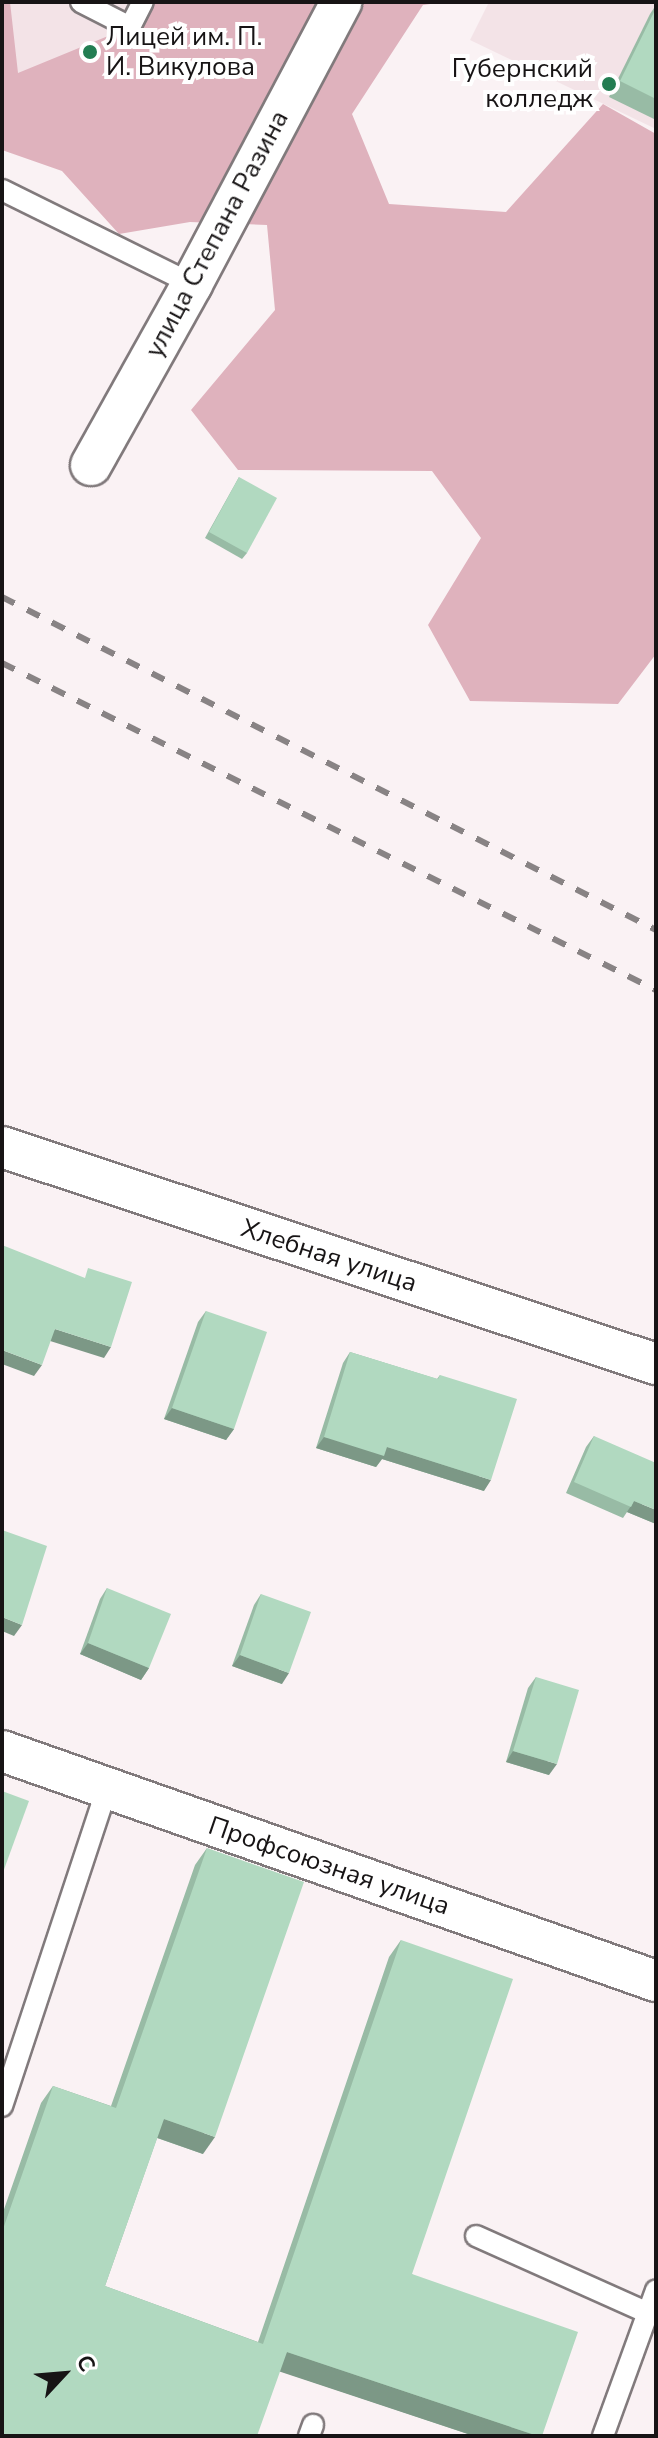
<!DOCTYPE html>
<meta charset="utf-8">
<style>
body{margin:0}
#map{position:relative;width:658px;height:2438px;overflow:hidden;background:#faf2f4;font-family:"Nunito Sans",sans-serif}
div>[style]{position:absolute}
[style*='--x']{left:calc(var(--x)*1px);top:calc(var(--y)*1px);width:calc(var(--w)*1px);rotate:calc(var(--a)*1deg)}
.built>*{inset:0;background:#f3e3e7}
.forest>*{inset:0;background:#dfb2bd}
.roads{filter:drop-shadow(2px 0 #817a7c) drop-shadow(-2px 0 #817a7c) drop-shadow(0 2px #817a7c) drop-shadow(0 -2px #817a7c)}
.service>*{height:20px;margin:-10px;padding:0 10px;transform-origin:10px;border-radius:10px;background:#fff}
.minor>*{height:40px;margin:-20px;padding:0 20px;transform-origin:20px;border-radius:20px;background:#fff}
.rail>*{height:6px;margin-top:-3px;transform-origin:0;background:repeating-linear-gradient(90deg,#888384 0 14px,transparent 0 28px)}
.wall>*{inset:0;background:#98bba5}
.shaded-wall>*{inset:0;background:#7c9886}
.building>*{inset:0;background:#b1d9c0}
.dots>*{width:22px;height:22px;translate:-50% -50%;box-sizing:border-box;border:4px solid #fff;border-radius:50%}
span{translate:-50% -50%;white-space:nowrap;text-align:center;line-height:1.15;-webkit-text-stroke:8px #fff;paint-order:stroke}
.poi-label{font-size:26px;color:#171415}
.left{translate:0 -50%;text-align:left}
.right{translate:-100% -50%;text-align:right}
.street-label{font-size:26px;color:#171415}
.frame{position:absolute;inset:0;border:4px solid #171415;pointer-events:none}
.north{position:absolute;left:24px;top:2334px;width:80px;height:80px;-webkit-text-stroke:6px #fff;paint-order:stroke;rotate:64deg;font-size:22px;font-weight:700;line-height:32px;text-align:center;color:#171415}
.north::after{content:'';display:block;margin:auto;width:28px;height:36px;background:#171415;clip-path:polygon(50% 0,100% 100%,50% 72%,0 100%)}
</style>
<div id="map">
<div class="built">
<div style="clip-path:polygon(2px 2px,204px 2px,2px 101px)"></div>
<div style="clip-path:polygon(489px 2px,656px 2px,656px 129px,470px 40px)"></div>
</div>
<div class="forest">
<div style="clip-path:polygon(2px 2px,10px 2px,18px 73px,130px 27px,145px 24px,136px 2px,445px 2px,423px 5px,352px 114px,389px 204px,506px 212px,603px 104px,656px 134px,656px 654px,618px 704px,470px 701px,428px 625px,481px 538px,432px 471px,238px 470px,191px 410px,275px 310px,267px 225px,190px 222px,119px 234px,62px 171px,2px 150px)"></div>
</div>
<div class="roads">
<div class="service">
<div style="--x:81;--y:2;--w:55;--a:27"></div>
<div style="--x:130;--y:27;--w:28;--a:-63"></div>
<div style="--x:2;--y:190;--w:212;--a:26.3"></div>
<div style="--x:2;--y:2106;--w:335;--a:-71.7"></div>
<div style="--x:476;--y:2236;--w:188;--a:24.1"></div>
<div style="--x:309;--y:2436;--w:12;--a:-70"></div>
<div style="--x:603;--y:2436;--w:155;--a:-70"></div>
</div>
<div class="minor">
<div style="--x:91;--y:465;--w:207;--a:-60.8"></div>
<div style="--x:192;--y:284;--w:319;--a:-62.1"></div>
<div style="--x:2;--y:1147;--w:689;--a:18.36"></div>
<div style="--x:2;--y:1751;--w:693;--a:19.38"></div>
</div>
</div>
<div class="rail">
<div style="--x:2;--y:597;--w:734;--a:26.98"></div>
<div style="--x:2;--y:663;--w:731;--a:26.57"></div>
</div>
<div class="wall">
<div style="clip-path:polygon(656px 5px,656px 120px,609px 97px,650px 14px)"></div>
<div style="clip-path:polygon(239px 477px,247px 553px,242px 559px,205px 538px)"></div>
<div style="clip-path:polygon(206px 1311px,234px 1429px,226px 1440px,164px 1419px,198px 1322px)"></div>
<div style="clip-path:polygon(350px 1352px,437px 1379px,440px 1375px,484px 1491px,382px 1459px,376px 1467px,316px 1448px,343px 1363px)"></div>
<div style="clip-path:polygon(594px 1436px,656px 1524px,627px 1512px,623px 1518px,566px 1493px,586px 1447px)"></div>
<div style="clip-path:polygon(107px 1588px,149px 1668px,141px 1680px,80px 1654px,100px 1599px)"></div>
<div style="clip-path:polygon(261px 1594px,282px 1684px,232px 1666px,254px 1605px)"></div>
<div style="clip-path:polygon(536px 1677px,549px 1775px,506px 1762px,528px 1688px)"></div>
<div style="clip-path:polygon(207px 1848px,203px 2154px,157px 2138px,105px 2286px,258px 2342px,389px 1957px,401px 1940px,412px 2274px,542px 2436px,474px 2436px,280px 2371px,2px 2436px,2px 2215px,41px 2103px,53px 2086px,111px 2106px,195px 1865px)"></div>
</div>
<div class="shaded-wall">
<div style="clip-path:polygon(55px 1329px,111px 1347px,104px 1358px,47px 1340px)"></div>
<div style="clip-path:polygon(2px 1350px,42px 1365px,34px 1376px,2px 1364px)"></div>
<div style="clip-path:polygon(172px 1408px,234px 1429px,226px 1440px,164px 1419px)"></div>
<div style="clip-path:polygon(324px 1437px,387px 1447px,491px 1480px,484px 1491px,382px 1459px,376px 1467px,316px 1448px)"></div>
<div style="clip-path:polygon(634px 1501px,656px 1510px,656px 1524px,627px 1512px)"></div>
<div style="clip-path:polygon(2px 1617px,22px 1625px,14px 1636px,2px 1631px)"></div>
<div style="clip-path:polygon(88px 1643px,149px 1668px,141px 1680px,80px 1654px)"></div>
<div style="clip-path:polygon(240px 1655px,289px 1673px,282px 1684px,232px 1666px)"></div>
<div style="clip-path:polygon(513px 1751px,557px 1764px,549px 1775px,506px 1762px)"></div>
<div style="clip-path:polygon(164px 2119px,215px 2137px,203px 2154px,152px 2136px)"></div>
<div style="clip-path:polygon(287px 2352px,538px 2436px,474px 2436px,275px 2370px)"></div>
</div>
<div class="building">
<div style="clip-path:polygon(656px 8px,656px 99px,620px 81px)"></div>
<div style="clip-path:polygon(239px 477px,277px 498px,247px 553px,209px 532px)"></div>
<div style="clip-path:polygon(2px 1245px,85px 1278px,88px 1268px,132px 1282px,111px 1347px,55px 1329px,42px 1365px,2px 1350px)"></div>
<div style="clip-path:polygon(206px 1311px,267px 1332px,234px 1429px,172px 1408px)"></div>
<div style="clip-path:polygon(350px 1352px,438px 1379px,440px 1375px,517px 1399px,491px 1480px,387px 1447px,384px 1456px,324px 1437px)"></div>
<div style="clip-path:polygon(594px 1436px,656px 1463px,656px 1510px,634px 1501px,631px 1507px,574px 1482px)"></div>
<div style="clip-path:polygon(2px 1530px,47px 1546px,22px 1625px,2px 1617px)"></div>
<div style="clip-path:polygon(107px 1588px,171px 1614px,149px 1668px,88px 1643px)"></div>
<div style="clip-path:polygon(261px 1594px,311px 1612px,289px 1673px,240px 1655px)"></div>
<div style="clip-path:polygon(536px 1677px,579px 1690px,557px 1764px,513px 1751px)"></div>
<div style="clip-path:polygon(2px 1791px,29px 1801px,2px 1875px)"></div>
<div style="clip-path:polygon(207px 1848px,304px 1882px,215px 2137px,164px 2119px,105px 2286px,263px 2344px,401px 1940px,513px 1979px,412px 2274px,578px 2332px,542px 2436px,538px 2436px,287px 2352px,257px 2436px,2px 2436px,2px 2232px,53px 2086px,116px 2108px)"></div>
</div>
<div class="dots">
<div style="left:90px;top:52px;background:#237d52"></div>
<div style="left:609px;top:84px;background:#237d52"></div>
</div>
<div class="poi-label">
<span class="left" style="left:106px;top:52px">Лицей им. П.<br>И. Викулова</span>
<span class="right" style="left:593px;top:84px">Губернский<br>колледж</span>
</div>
<div class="street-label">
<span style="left:217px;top:234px;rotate:-62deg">улица Степана Разина</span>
<span style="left:329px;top:1256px;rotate:18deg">Хлебная улица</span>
<span style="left:329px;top:1866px;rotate:19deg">Профсоюзная улица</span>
</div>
<div class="frame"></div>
<div class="north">С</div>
</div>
